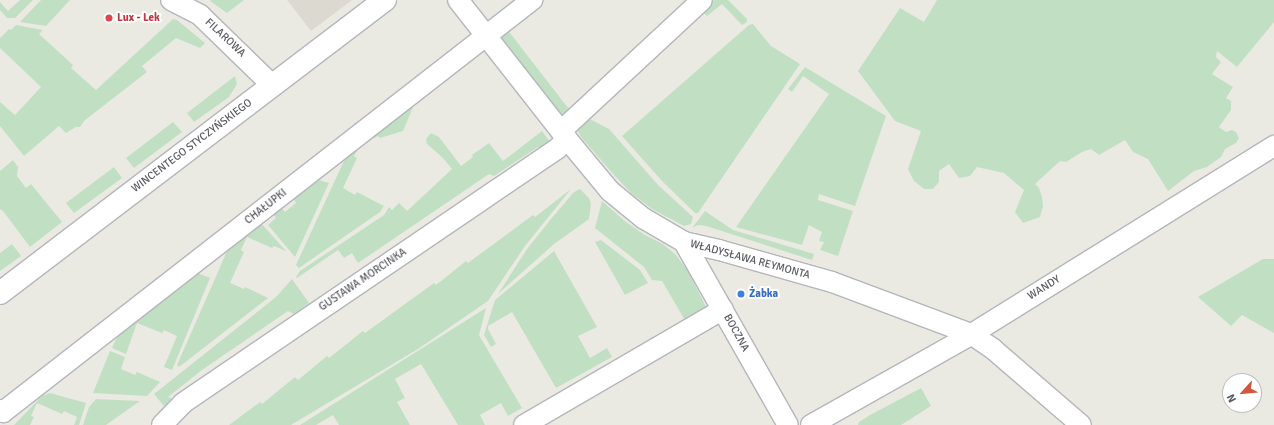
<!DOCTYPE html>
<meta charset="utf-8">
<style>
body{margin:0}
#map{position:relative;width:1274px;height:425px;overflow:hidden;background:#ebeae2;font-family:Signika,sans-serif}
div>[style]{position:absolute}
[style*='--x']{left:calc(var(--x)*1px);top:calc(var(--y)*1px);width:calc(var(--w)*1px);rotate:calc(var(--a)*1deg)}
.education>*{inset:0;background:#dbd9d0}
.green>*{inset:0;background:#c1e0c3}
.roads{filter:drop-shadow(1px 0 #b4b6bb) drop-shadow(-1px 0 #b4b6bb) drop-shadow(0 1px #b4b6bb) drop-shadow(0 -1px #b4b6bb)}
.street>*{height:20px;margin:-10px;padding:0 10px;transform-origin:10px;border-radius:10px;background:#fff}
.secondary>*{height:22px;margin:-11px;padding:0 11px;transform-origin:11px;border-radius:11px;background:#fff}
.dots>*{width:11px;height:11px;translate:-50% -50%;box-sizing:border-box;border:2px solid #fff;border-radius:50%}
span{translate:-50% -50%;white-space:nowrap;text-align:center;line-height:1.15;-webkit-text-stroke:4px #fff;paint-order:stroke}
.health-label{font-size:11px;color:#be3a42;font-weight:700}
.left{translate:0 -50%;text-align:left}
.street-label{font-size:11px;color:#5a5c61}
.shop-label{font-size:11px;color:#366cbe;font-weight:700}
.north{position:absolute;left:1222px;top:373px;width:40px;height:40px;box-sizing:border-box;background:#fff;border:1px solid #bdbec0;border-radius:50%;rotate:243deg;font-size:11px;font-weight:700;line-height:16px;text-align:center;color:#5a5c61}
.north::after{content:'';display:block;margin:auto;width:14px;height:18px;background:#d3563f;clip-path:polygon(50% 0,100% 100%,50% 72%,0 100%)}
</style>
<div id="map">
<div class="education">
<div style="clip-path:polygon(287px 0,352px 0,311px 31px)"></div>
</div>
<div class="green">
<div style="clip-path:polygon(20px 0,33px 0,15px 18px,7px 18px,0 10px,0 2px,8px 11px)"></div>
<div style="clip-path:polygon(41px 0,70px 0,46px 26px,20px 22px)"></div>
<div style="clip-path:polygon(211px 0,244px 0,227px 13px,210px 1px)"></div>
<div style="clip-path:polygon(714px 0,728px 0,747px 19px,747px 22px,742px 25px,722px 4px,707px 16px,702px 11px)"></div>
<div style="clip-path:polygon(937px 0,1274px 0,1274px 22px,1237px 67px,1217px 51px,1216px 57px,1221px 62px,1212px 74px,1233px 87px,1226px 98px,1231px 101px,1231px 110px,1219px 127px,1226px 132px,1232px 130px,1236px 132px,1239px 138px,1236px 143px,1225px 149px,1221px 157px,1207px 167px,1194px 171px,1168px 191px,1148px 159px,1133px 152px,1125px 140px,1099px 155px,1091px 149px,1082px 152px,1066px 162px,1060px 161px,1035px 184px,1039px 188px,1042px 197px,1043px 206px,1040px 217px,1023px 223px,1015px 212px,1024px 190px,1004px 173px,977px 167px,970px 176px,959px 178px,949px 164px,939px 171px,939px 182px,933px 189px,924px 189px,914px 181px,908px 169px,921px 131px,895px 121px,858px 71px,900px 8px,924px 22px)"></div>
<div style="clip-path:polygon(173px 19px,177px 20px,205px 43px,200px 48px,176px 38px,142px 66px,147px 72px,84px 121px,80px 127px,76px 127px,66px 133px,59px 126px,24px 156px,0 126px,0 102px,15px 115px,41px 87px,0 48px,0 38px,9px 29px,11px 30px,16px 25px,43px 30px,39px 34px,73px 65px,71px 68px,96px 90px)"></div>
<div style="clip-path:polygon(753px 24px,771px 46px,800px 64px,698px 213px,695px 213px,662px 181px,622px 136px,749px 25px)"></div>
<div style="clip-path:polygon(506px 28px,572px 113px,562px 119px,500px 40px,501px 35px)"></div>
<div style="clip-path:polygon(805px 67px,886px 116px,855px 206px,819px 194px,818px 200px,853px 211px,838px 256px,820px 250px,824px 242px,819px 241px,822px 232px,809px 225px,802px 245px,736px 227px,829px 94px,803px 76px,792px 92px,788px 89px)"></div>
<div style="clip-path:polygon(235px 76px,237px 84px,229px 97px,194px 122px,187px 113px)"></div>
<div style="clip-path:polygon(414px 105px,403px 131px,380px 138px,378px 136px,374px 138px,373px 136px,376px 134px)"></div>
<div style="clip-path:polygon(586px 117px,609px 129px,658px 185px,693px 217px,691px 224px,684px 226px,652px 209px,631px 193px,614px 175px,581px 137px,577px 129px)"></div>
<div style="clip-path:polygon(173px 122px,182px 132px,134px 168px,126px 158px)"></div>
<div style="clip-path:polygon(542px 131px,550px 142px,547px 147px,538px 147px,494px 176px,489px 174px,358px 263px,352px 253px,344px 258px,338px 250px,297px 278px,296px 277px,300px 271px,384px 215px,389px 207px,392px 210px,399px 203px,407px 211px,452px 169px,443px 158px,427px 144px,426px 139px,431px 133px,439px 137px,461px 166px,473px 157px,472px 155px,489px 143px,503px 161px)"></div>
<div style="clip-path:polygon(361px 144px,354px 156px,357px 158px,343px 188px,355px 195px,357px 192px,384px 206px,380px 212px,299px 268px,296px 265px,348px 152px)"></div>
<div style="clip-path:polygon(13px 160px,18px 167px,17px 176px,26px 188px,31px 184px,62px 222px,30px 247px,3px 211px,0 209px,0 171px)"></div>
<div style="clip-path:polygon(114px 167px,122px 178px,74px 213px,66px 203px)"></div>
<div style="clip-path:polygon(316px 179px,329px 183px,295px 257px,268px 225px,276px 218px,272px 212px,280px 206px,285px 212px,296px 203px,292px 197px)"></div>
<div style="clip-path:polygon(571px 189px,525px 246px,488px 301px,418px 349px,291px 425px,229px 425px,260px 402px,262px 404px,295px 377px,298px 380px,327px 356px,329px 358px,363px 331px,365px 333px,434px 283px,436px 285px,466px 261px,468px 263px,533px 215px,535px 217px)"></div>
<div style="clip-path:polygon(580px 189px,589px 198px,591px 204px,589px 219px,554px 244px,498px 294px,527px 249px,551px 219px,574px 192px)"></div>
<div style="clip-path:polygon(602px 201px,626px 222px,645px 235px,663px 244px,676px 255px,688px 271px,706px 307px,686px 322px,662px 281px,652px 280px,644px 267px,595px 228px)"></div>
<div style="clip-path:polygon(705px 211px,733px 230px,814px 254px,812px 260px,706px 226px,698px 225px,692px 228px)"></div>
<div style="clip-path:polygon(260px 222px,286px 251px,274px 246px,272px 248px,247px 237px,241px 250px,244px 252px,230px 283px,244px 289px,245px 287px,268px 298px,179px 367px,177px 365px,228px 249px)"></div>
<div style="clip-path:polygon(601px 240px,640px 270px,648px 283px,625px 295px,595px 242px)"></div>
<div style="clip-path:polygon(12px 244px,21px 256px,0 271px,0 253px)"></div>
<div style="clip-path:polygon(554px 251px,597px 327px,578px 336px,590px 358px,607px 348px,612px 357px,556px 388px,512px 312px,488px 326px,488px 329px,496px 344px,491px 347px,484px 335px,495px 300px)"></div>
<div style="clip-path:polygon(1263px 259px,1274px 259px,1274px 333px,1242px 315px,1231px 326px,1198px 297px)"></div>
<div style="clip-path:polygon(195px 272px,210px 278px,172px 370px,164px 367px,177px 336px,164px 330px,162px 333px,137px 323px,126px 354px,112px 348px,118px 335px,126px 326px)"></div>
<div style="clip-path:polygon(292px 279px,309px 303px,294px 314px,288px 311px,202px 370px,168px 397px,173px 399px,164px 406px,154px 394px,276px 297px)"></div>
<div style="clip-path:polygon(486px 308px,479px 335px,522px 408px,508px 416px,501px 403px,480px 415px,485px 425px,458px 425px,421px 364px,395px 379px,405px 398px,397px 402px,410px 425px,339px 425px,333px 415px,316px 425px,300px 425px)"></div>
<div style="clip-path:polygon(110px 351px,125px 357px,121px 369px,135px 375px,137px 372px,160px 382px,147px 396px,93px 393px)"></div>
<div style="clip-path:polygon(921px 388px,931px 406px,901px 425px,858px 425px,859px 422px,870px 415px)"></div>
<div style="clip-path:polygon(50px 393px,86px 403px,79px 425px,74px 425px,77px 417px,64px 411px,62px 414px,37px 403px,31px 416px,34px 417px,30px 425px,14px 425px,42px 396px)"></div>
<div style="clip-path:polygon(96px 399px,140px 401px,106px 425px,83px 425px,89px 407px)"></div>
</div>
<div class="roads">
<div class="street">
<div style="--x:171;--y:0;--w:33;--a:27"></div>
<div style="--x:200;--y:15;--w:100;--a:44.2"></div>
<div style="--x:458;--y:0;--w:177;--a:51.9"></div>
<div style="--x:567;--y:139;--w:67;--a:50.4"></div>
<div style="--x:610;--y:191;--w:43;--a:39.3"></div>
<div style="--x:643;--y:218;--w:48;--a:30.3"></div>
<div style="--x:684;--y:242;--w:36;--a:13"></div>
<div style="--x:719;--y:250;--w:117;--a:15.8"></div>
<div style="--x:832;--y:282;--w:148;--a:20.5"></div>
<div style="--x:971;--y:334;--w:27;--a:34"></div>
<div style="--x:993;--y:349;--w:116;--a:40.8"></div>
<div style="--x:561;--y:131;--w:192;--a:-42.9"></div>
<div style="--x:684;--y:242;--w:210;--a:60.4"></div>
<div style="--x:0;--y:410;--w:4;--a:34"></div>
<div style="--x:3;--y:412;--w:671;--a:-37.91"></div>
<div style="--x:162;--y:425;--w:30;--a:-46"></div>
<div style="--x:183;--y:403;--w:452;--a:-34.2"></div>
<div style="--x:557;--y:149;--w:14;--a:-45"></div>
<div style="--x:524;--y:425;--w:230;--a:-30.2"></div>
<div style="--x:811;--y:425;--w:179;--a:-29.4"></div>
<div style="--x:967;--y:337;--w:362;--a:-31.9"></div>
</div>
<div class="secondary">
<div style="--x:0;--y:293;--w:484;--a:-37.3"></div>
</div>
</div>
<div class="dots">
<div style="left:109px;top:18px;background:#e0444e"></div>
<div style="left:741px;top:294px;background:#3f7fe0"></div>
</div>
<div class="health-label">
<span class="left" style="left:117px;top:18px">Lux - Lek</span>
</div>
<div class="street-label">
<span style="left:225px;top:38px;rotate:43deg">FILAROWA</span>
<span style="left:192px;top:146px;rotate:-37deg">WINCENTEGO STYCZYŃSKIEGO</span>
<span style="left:266px;top:207px;rotate:-38deg">CHAŁUPKI</span>
<span style="left:750px;top:260px;rotate:15deg">WŁADYSŁAWA REYMONTA</span>
<span style="left:363px;top:280px;rotate:-34deg">GUSTAWA MORCINKA</span>
<span style="left:1044px;top:288px;rotate:-32deg">WANDY</span>
<span style="left:736px;top:333px;rotate:61deg">BOCZNA</span>
</div>
<div class="shop-label">
<span class="left" style="left:749px;top:294px">Żabka</span>
</div>
<div class="north">N</div>
</div>
